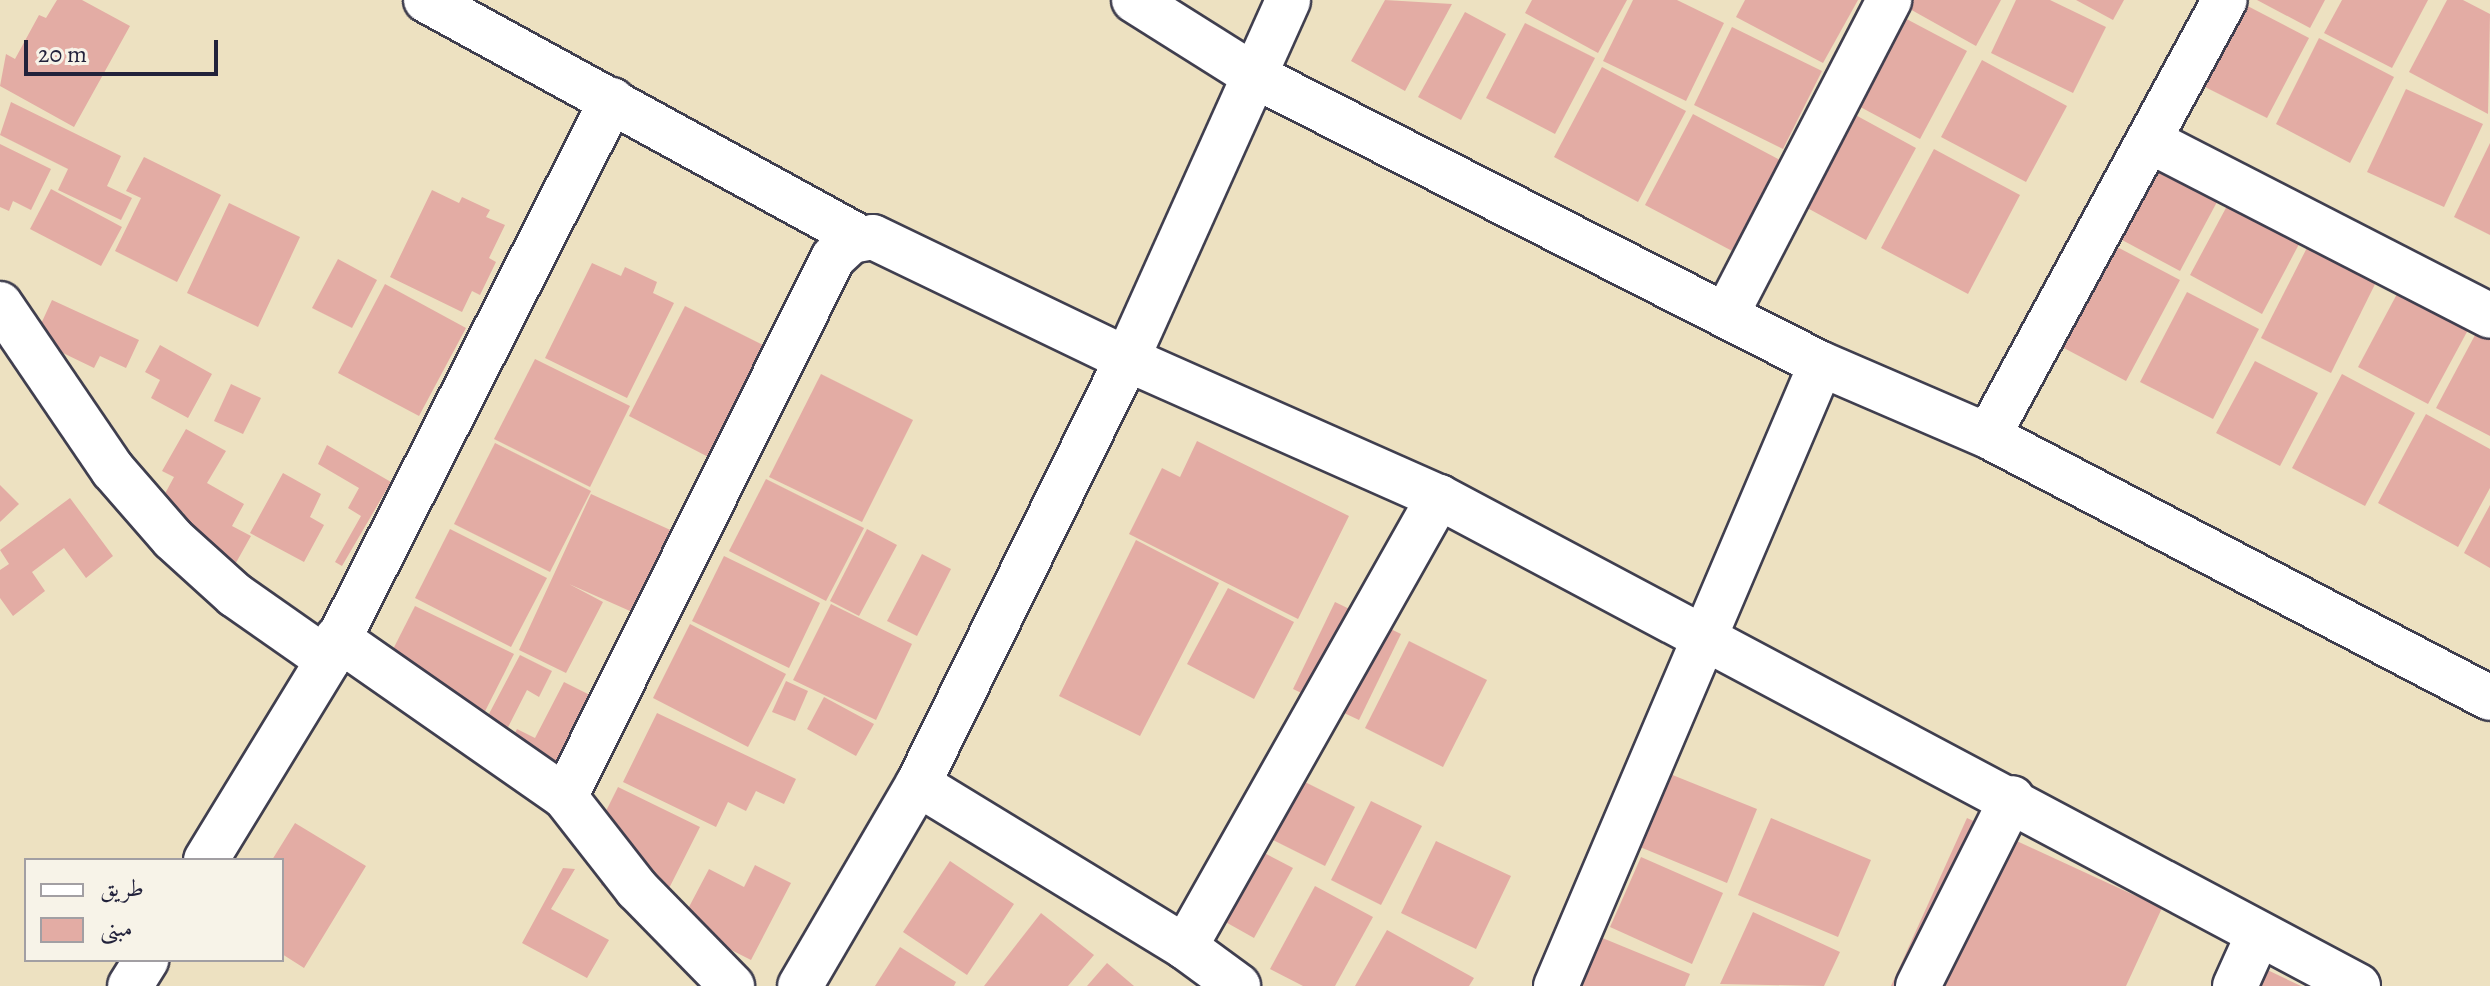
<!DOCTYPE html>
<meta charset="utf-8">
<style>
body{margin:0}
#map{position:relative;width:2490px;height:986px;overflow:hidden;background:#ede1c1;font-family:Alegreya,Amiri,serif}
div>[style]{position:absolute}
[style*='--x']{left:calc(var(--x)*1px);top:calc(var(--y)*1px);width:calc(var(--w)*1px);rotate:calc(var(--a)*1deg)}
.building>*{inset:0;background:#e3aca4}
.roads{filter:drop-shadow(2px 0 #403f4f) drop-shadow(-2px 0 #403f4f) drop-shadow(0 2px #403f4f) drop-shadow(0 -2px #403f4f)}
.minor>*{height:44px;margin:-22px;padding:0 22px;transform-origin:22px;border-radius:22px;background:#fff}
span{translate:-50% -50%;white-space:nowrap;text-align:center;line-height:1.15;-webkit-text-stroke:6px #f7f3e8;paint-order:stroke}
.legend{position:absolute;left:24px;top:858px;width:260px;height:104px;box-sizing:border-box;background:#f7f3e8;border:2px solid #a29fa3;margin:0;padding:10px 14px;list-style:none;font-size:24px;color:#22223b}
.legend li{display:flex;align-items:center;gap:16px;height:40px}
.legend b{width:40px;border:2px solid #a29fa3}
.scale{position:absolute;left:24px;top:40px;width:194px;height:36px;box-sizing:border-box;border:4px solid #22223b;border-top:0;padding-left:10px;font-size:24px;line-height:28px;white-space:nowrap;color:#22223b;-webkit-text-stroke:6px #f7f3e8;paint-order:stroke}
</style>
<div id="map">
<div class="building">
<div style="clip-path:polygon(57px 0,82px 0,130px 26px,74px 127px,0 86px,6px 54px,15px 59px,39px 15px,46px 18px)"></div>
<div style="clip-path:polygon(1385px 0,1452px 4px,1405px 91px,1351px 61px)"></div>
<div style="clip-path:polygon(1532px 0,1627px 0,1598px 53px,1525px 13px)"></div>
<div style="clip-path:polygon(1633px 0,1677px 0,1724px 23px,1686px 101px,1603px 61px)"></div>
<div style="clip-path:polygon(1745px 0,1858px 0,1823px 63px,1736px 17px)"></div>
<div style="clip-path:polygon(1912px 0,2001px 0,1976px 46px,1908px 8px)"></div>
<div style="clip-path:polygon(2016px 0,2050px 0,2106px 27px,2073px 93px,1991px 53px)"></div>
<div style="clip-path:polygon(2076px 0,2124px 0,2113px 20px)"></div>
<div style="clip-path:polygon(2236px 0,2309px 38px,2267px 118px,2193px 81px)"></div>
<div style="clip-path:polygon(2257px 0,2325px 0,2310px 28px)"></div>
<div style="clip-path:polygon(2342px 0,2428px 0,2392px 68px,2324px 33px)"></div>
<div style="clip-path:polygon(2447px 0,2463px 0,2490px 14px,2488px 114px,2409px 72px)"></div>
<div style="clip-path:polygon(1465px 12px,1506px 34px,1461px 120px,1418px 97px)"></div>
<div style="clip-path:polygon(1899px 15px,1967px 51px,1920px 139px,1851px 102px)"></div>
<div style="clip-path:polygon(1525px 23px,1595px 58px,1555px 134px,1486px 98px)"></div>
<div style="clip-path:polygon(1732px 27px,1822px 71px,1783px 149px,1694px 105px)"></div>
<div style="clip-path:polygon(2319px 38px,2394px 77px,2350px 163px,2276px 124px)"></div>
<div style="clip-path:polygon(1982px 60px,2067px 106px,2026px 182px,1941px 137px)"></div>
<div style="clip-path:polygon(1602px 67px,1686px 111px,1638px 202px,1554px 157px)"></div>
<div style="clip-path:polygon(2406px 89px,2483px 124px,2444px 207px,2367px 172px)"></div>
<div style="clip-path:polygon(11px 102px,121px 156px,107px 186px,132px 198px,121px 220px,58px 190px,68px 169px,0 135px)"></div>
<div style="clip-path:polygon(1850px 112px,1916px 148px,1866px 240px,1800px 204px)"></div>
<div style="clip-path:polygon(1693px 114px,1784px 162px,1736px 253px,1645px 205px)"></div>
<div style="clip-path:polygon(2490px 143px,2490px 235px,2454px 217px)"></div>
<div style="clip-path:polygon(0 144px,51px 169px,31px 210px,13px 201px,9px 211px,0 207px)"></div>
<div style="clip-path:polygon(1934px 149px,2020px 195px,1968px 294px,1881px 248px)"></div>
<div style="clip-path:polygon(2154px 149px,2225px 187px,2180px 271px,2109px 233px)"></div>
<div style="clip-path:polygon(144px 157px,221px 195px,177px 282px,115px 251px,141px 198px,126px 191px)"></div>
<div style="clip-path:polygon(51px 189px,122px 227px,101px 266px,30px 229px)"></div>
<div style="clip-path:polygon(432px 190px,459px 203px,462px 197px,490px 210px,486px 217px,505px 225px,489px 258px,496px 262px,480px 295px,472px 291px,462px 312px,390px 277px)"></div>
<div style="clip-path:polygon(2235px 191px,2307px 229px,2262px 314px,2190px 275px)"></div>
<div style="clip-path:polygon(229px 203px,300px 237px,258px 327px,187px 293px)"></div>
<div style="clip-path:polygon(2315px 232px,2384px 266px,2331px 373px,2261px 338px)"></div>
<div style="clip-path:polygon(2100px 238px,2180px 280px,2126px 381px,2047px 339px)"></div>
<div style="clip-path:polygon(338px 259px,377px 280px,352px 328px,312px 308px)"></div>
<div style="clip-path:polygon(592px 263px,621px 276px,625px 267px,657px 282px,653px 293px,674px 303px,627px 398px,545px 358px)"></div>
<div style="clip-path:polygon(2405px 279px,2475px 317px,2428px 404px,2358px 367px)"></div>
<div style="clip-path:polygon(385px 284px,466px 328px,419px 416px,338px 373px)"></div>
<div style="clip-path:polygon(2187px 292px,2259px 329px,2213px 419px,2140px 382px)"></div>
<div style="clip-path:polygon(52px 300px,139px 340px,126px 368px,100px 356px,94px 368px,34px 339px)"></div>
<div style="clip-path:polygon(685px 306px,777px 352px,720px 463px,629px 416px)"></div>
<div style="clip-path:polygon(2482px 322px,2490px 326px,2490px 436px,2436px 408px)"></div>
<div style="clip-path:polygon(160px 345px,212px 374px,188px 418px,151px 398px,160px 380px,145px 372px)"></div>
<div style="clip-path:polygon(535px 359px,630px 406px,590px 487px,494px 439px)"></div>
<div style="clip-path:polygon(2255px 361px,2318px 393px,2280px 466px,2216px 433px)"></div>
<div style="clip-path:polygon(821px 374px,913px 420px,862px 522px,769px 477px)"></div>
<div style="clip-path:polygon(2342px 374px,2415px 413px,2365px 506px,2292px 468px)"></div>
<div style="clip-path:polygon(231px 384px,261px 398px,243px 434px,214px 421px)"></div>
<div style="clip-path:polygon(2426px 414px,2490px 449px,2490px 488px,2458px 547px,2378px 503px)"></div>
<div style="clip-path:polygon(186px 429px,226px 451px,207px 483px,244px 504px,232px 526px,251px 536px,233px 568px,172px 534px,184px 513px,161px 501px,174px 477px,162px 471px)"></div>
<div style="clip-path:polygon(1197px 441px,1349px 516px,1298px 619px,1129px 534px,1162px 468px,1180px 477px)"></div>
<div style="clip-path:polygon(495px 443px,591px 491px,550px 572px,454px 524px)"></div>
<div style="clip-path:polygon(327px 445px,391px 482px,342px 566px,335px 562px,361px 516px,348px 508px,359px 488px,318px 464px)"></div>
<div style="clip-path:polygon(283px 473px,321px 494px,310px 517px,324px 525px,304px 562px,250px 533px)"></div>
<div style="clip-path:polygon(766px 479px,864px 528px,826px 601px,729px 551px)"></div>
<div style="clip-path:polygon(0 485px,19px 504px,0 522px)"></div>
<div style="clip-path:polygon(591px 494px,677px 533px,639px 615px,569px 584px,603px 602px,566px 673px,519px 650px)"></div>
<div style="clip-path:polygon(70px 498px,113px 556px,86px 578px,64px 548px,32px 572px,45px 591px,13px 616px,0 598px,0 570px,9px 564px,0 550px)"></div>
<div style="clip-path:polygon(2490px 505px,2490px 568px,2464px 553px)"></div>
<div style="clip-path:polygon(450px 529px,547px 578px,511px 647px,415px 598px)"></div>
<div style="clip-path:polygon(867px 529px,897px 545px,859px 616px,830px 601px)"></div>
<div style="clip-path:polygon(1136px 540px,1219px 583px,1140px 736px,1059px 696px)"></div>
<div style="clip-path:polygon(922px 554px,951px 569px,917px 636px,887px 621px)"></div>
<div style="clip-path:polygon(724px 556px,820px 603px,789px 668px,692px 621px)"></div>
<div style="clip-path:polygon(1228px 588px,1294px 622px,1254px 699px,1187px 664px)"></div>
<div style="clip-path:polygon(1335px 602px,1401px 634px,1359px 720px,1293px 689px)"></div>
<div style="clip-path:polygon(831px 604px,912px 644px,876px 720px,793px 680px)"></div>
<div style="clip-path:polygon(415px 606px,514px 654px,473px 735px,383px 669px)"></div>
<div style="clip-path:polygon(690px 624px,786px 674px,748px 747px,653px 698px)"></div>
<div style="clip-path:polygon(1409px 641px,1487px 680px,1443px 767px,1365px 728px)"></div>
<div style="clip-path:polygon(520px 655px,552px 671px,539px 697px,527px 690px,501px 741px,481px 729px)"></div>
<div style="clip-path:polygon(786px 681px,808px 691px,795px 721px,772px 712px)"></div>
<div style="clip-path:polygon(564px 682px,590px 695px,549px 776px,505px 752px,517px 729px,535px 738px)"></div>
<div style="clip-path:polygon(824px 697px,874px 724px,856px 756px,807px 729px)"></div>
<div style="clip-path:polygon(657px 713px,796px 779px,784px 804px,756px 791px,746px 811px,728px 802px,716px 827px,623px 782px)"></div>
<div style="clip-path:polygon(1279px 769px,1355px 807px,1325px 866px,1249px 828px)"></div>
<div style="clip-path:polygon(1670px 774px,1757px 809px,1727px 883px,1640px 847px)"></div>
<div style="clip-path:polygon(618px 787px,700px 827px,657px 912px,601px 885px,611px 866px,585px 853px)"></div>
<div style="clip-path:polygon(1371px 801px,1422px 826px,1381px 905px,1331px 880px)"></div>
<div style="clip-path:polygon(1771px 818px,1871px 860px,1838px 937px,1738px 895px)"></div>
<div style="clip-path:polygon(1967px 818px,2162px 908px,2126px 986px,1891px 986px)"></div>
<div style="clip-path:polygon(295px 823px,366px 866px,304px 968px,282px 954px,282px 860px,272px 860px)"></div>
<div style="clip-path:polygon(1234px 837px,1293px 868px,1254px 938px,1197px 906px)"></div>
<div style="clip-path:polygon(1436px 841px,1511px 876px,1476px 949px,1401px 913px)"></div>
<div style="clip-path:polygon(1641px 857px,1723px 893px,1692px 964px,1610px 927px)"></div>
<div style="clip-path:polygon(950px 861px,1014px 904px,967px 975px,903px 932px)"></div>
<div style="clip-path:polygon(755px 865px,791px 883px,751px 960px,680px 924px,709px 869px,744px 887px)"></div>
<div style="clip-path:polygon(563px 868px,575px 869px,551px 909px,609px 940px,587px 978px,522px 943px)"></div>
<div style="clip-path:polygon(1315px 886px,1373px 917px,1335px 986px,1303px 986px,1270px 969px)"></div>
<div style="clip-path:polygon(1753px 912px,1840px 952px,1824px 986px,1720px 984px)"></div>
<div style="clip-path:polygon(1041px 913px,1094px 955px,1068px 986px,984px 986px)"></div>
<div style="clip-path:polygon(1387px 930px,1474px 978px,1469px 986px,1355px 986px)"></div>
<div style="clip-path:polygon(1600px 937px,1690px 974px,1685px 986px,1580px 986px)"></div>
<div style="clip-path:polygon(900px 947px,956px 982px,954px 986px,875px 986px)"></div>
<div style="clip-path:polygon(2242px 958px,2301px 986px,2229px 986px)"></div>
<div style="clip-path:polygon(1107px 963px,1134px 986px,1087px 986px)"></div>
</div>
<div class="roads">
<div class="minor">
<div style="--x:426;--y:0;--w:495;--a:28.7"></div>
<div style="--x:1134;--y:0;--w:141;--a:32.2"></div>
<div style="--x:1253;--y:75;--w:637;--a:26.97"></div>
<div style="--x:1821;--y:364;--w:182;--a:23.3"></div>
<div style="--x:1988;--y:436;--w:566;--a:27.56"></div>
<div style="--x:2152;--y:142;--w:380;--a:27.2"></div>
<div style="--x:0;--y:304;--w:201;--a:55.8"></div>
<div style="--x:113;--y:470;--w:91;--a:49"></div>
<div style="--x:173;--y:539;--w:84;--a:42.1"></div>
<div style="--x:235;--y:595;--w:113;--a:35"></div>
<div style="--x:1726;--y:315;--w:355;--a:-62.6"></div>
<div style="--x:1988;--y:436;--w:496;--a:-61.5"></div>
<div style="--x:337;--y:638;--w:278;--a:34.9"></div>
<div style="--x:565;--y:797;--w:117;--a:52"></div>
<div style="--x:637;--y:889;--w:136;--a:45.6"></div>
<div style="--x:918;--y:784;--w:313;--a:31.4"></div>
<div style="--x:1185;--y:947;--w:66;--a:36.3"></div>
<div style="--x:565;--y:797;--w:602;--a:-63.56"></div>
<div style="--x:833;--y:258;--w:25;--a:-43"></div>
<div style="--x:851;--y:241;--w:22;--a:-10"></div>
<div style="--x:873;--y:237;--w:282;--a:25.7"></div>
<div style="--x:1127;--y:359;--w:341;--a:23.9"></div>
<div style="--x:1439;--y:497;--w:1041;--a:28.02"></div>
<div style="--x:206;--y:860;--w:234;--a:-58.6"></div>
<div style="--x:328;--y:660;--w:628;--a:-63.11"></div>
<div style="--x:1185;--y:947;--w:517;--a:-60.56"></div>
<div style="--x:130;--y:986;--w:31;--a:-58"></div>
<div style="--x:800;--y:986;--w:234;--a:-59.7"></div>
<div style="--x:918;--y:784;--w:474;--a:-63.8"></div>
<div style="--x:1127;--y:359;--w:393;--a:-65.8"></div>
<div style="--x:1556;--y:986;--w:676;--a:-66.92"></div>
<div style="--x:1918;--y:986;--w:210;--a:-63.4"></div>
<div style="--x:2235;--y:986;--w:56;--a:-65.7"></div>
</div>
</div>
<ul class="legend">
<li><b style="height:10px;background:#fff"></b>طريق</li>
<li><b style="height:22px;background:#e3aca4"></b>مبنى</li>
</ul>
<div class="scale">20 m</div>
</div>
